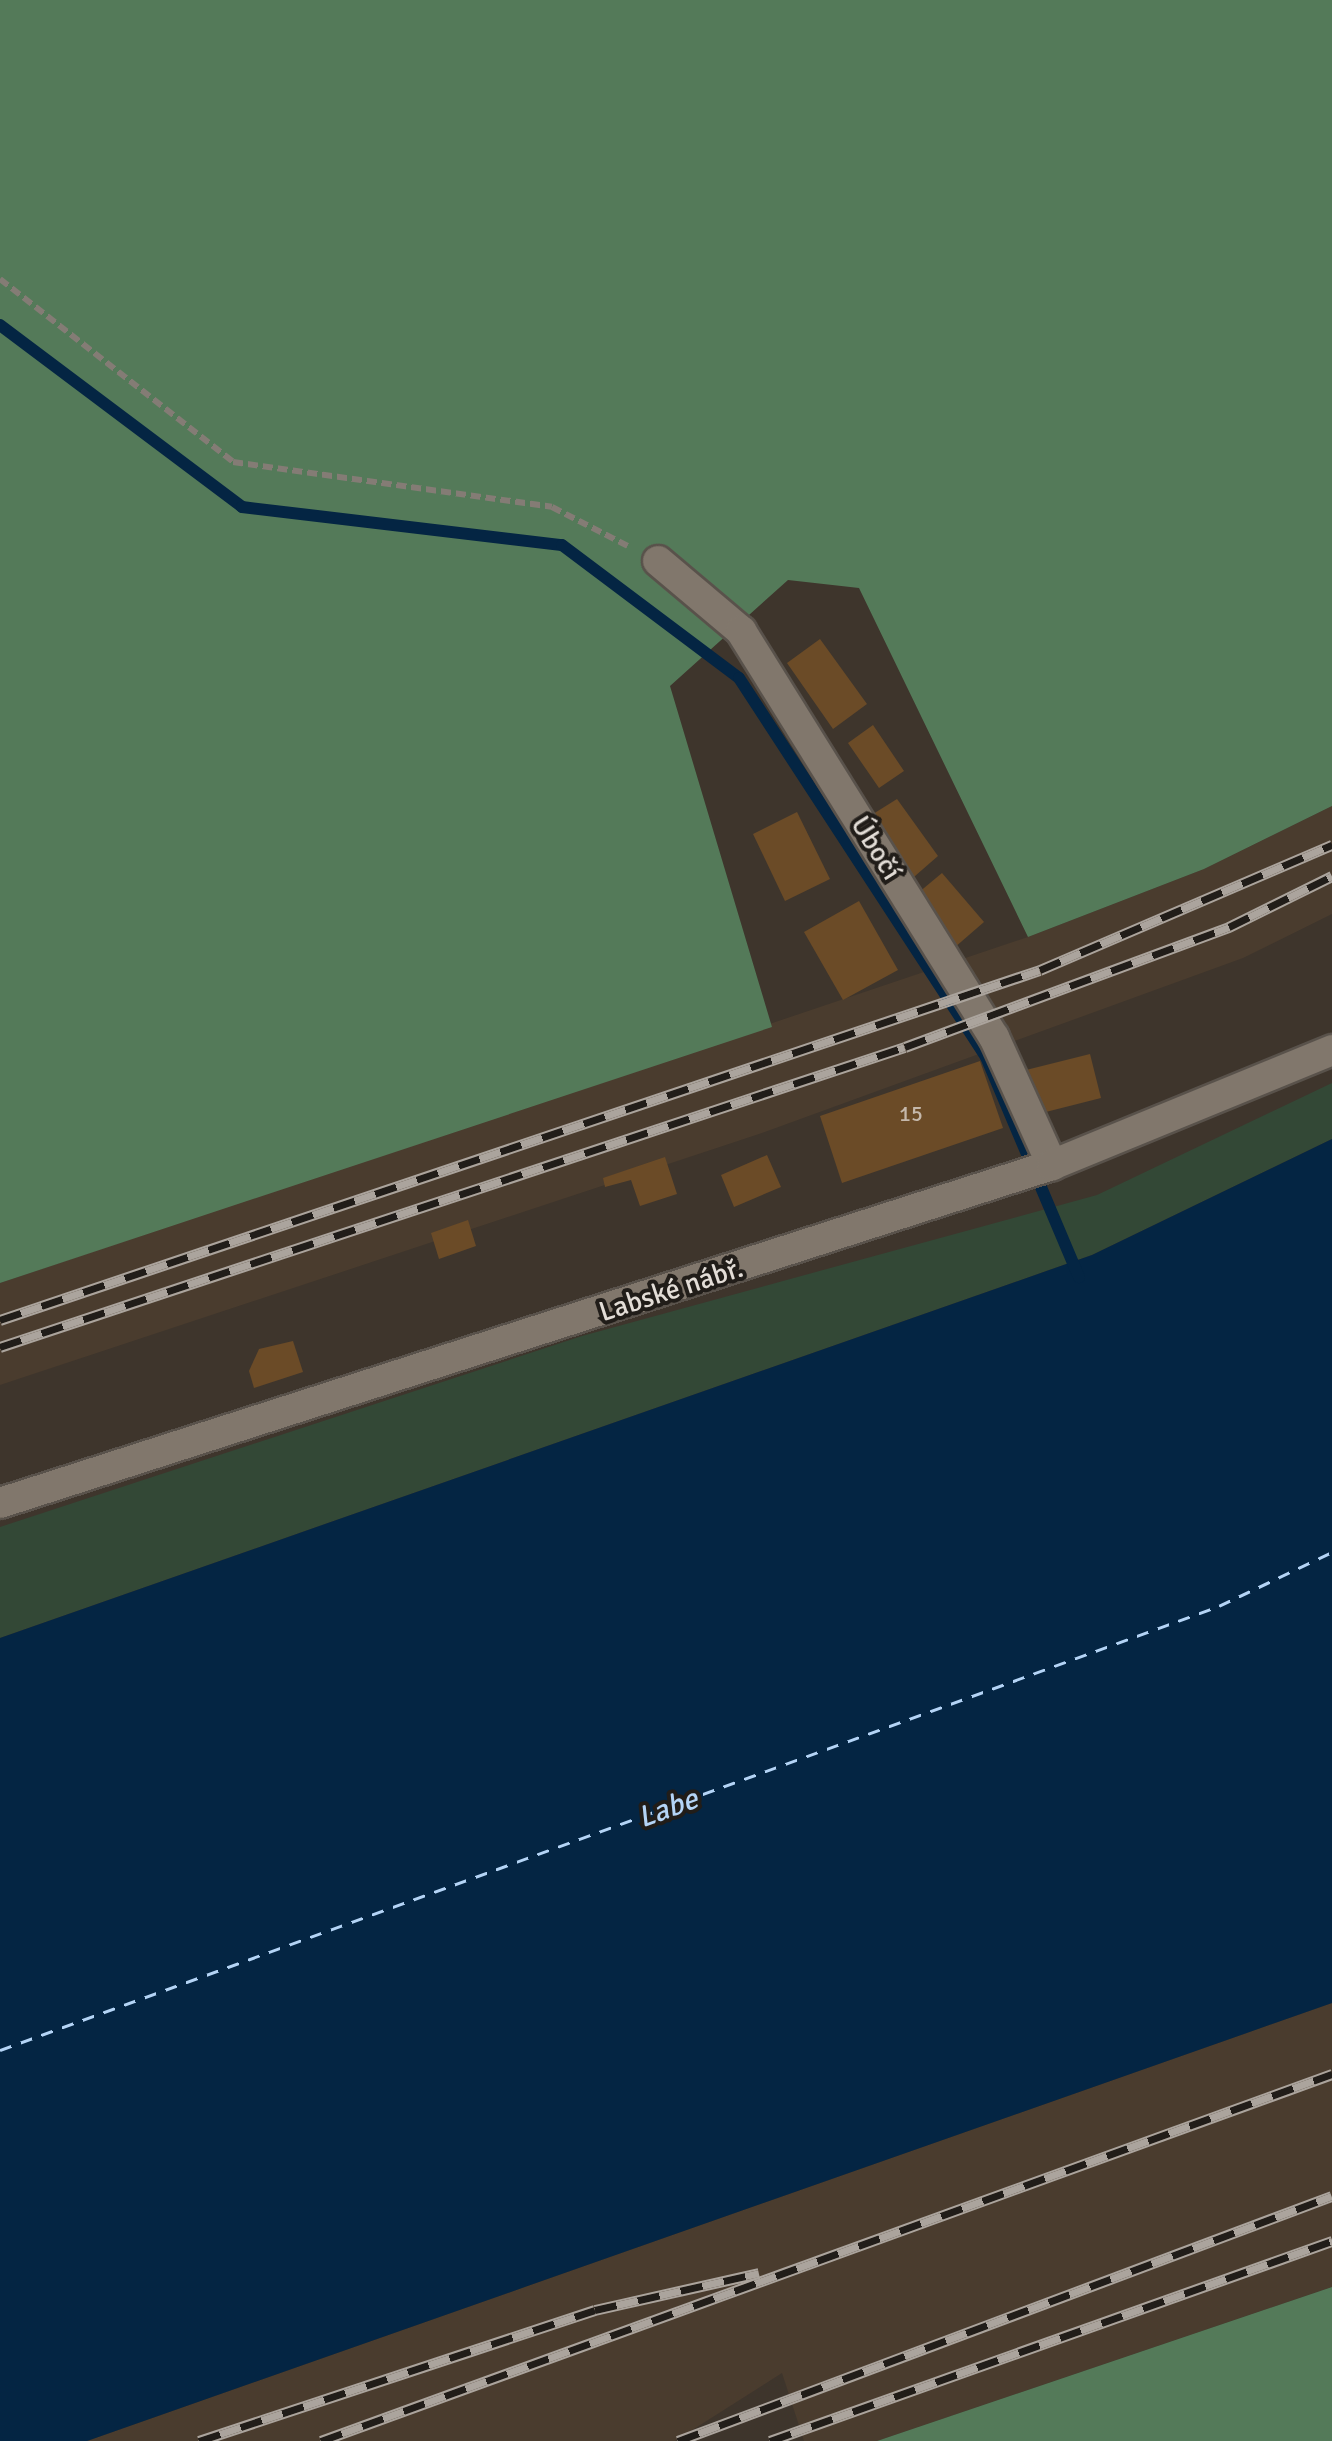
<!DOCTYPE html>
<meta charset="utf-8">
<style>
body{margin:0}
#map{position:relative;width:1332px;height:2441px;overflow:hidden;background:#3e352c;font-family:Signika,sans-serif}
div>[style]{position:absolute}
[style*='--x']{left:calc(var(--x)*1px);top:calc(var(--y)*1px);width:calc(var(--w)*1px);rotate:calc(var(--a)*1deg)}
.built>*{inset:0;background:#4a3c2e}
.green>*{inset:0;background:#334836}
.forest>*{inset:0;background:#547a59}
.water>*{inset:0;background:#042543}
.stream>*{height:12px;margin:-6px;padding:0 6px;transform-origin:6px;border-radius:6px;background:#042543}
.ferry>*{height:2.5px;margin-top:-1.25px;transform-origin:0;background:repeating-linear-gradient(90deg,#b4d4f6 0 12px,transparent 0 22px)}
.building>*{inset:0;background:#6b4b27}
.path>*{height:6px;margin-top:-3px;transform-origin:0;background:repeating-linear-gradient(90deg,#847c75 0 10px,transparent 0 15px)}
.roads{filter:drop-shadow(2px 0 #59524b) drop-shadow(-2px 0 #59524b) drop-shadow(0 2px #59524b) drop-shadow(0 -2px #59524b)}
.minor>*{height:30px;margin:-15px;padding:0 15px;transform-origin:15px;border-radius:15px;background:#81776c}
.rail>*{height:11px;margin-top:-5.5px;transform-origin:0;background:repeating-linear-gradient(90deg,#211d19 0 22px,#aba49d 0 44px);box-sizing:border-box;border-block:2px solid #aba49d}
span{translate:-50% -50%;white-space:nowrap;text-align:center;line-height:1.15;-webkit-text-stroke:8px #211d19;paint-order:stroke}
.number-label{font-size:22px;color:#c5b8ab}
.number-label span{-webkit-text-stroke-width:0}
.street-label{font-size:28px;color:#e3ddd7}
.water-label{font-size:30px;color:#b4d4f6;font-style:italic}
</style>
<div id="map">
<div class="built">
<div style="clip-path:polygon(1332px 806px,1332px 914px,1243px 958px,762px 1133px,0 1385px,0 1283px,1028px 937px,1204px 869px)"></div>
<div style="clip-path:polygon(1332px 2003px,1332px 2287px,877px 2441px,804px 2441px,782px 2373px,675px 2441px,87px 2441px)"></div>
</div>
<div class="green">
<div style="clip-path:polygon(1332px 1083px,1332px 1139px,1092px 1255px,0 1638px,0 1527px,582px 1336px,1097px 1195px)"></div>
</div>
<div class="forest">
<div style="clip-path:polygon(0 0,1332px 0,1332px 806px,1204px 869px,1028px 937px,859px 588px,788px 580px,670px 686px,772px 1027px,0 1283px)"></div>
<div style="clip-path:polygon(1332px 2287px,1332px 2441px,877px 2441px)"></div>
</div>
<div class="water">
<div style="clip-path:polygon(1332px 1139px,1332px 2003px,87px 2441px,0 2441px,0 1638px,1092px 1255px)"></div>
</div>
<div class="stream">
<div style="--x:0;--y:325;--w:303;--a:36.9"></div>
<div style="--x:242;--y:507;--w:322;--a:6.8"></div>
<div style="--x:562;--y:545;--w:221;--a:36.9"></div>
<div style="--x:739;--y:678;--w:452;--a:56.9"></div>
<div style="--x:986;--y:1057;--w:239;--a:67.1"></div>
</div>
<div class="ferry">
<div style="--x:0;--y:2050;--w:1297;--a:-20.01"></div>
<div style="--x:1219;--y:1606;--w:125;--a:-25.5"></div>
</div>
<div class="building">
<div style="clip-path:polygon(820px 639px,867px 704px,833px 729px,787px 663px)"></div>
<div style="clip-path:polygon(873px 725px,904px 771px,879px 788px,848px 743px)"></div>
<div style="clip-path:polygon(897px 799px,938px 856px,907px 883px,865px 819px)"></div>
<div style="clip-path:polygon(797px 812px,830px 879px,785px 901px,753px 834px)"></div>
<div style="clip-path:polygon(942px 873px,984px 922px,954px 948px,912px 898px)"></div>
<div style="clip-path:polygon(859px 901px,898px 970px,843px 1000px,804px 932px)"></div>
<div style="clip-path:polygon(1090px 1054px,1101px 1098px,1034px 1115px,1022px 1071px)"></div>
<div style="clip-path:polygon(980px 1061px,1003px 1128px,842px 1183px,820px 1116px)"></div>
<div style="clip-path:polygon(767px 1155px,781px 1187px,734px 1207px,721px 1175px)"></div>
<div style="clip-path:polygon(665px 1157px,677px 1194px,640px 1206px,631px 1180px,605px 1187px,603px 1178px)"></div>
<div style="clip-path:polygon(468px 1220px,476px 1246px,439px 1259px,431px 1233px)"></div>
<div style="clip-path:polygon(293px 1341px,303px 1372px,254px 1388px,249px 1371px,259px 1349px)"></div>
</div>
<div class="path">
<div style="--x:0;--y:279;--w:296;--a:38.1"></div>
<div style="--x:233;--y:462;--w:322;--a:8"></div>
<div style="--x:552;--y:507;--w:85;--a:27.2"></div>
</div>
<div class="roads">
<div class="minor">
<div style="--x:658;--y:561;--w:109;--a:40.1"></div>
<div style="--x:741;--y:631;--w:478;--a:58.1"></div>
<div style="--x:994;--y:1037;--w:141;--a:65.6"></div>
<div style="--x:0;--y:1503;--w:1105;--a:-17.81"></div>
<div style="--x:1052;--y:1165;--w:303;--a:-22.3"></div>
</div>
</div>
<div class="rail">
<div style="--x:0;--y:1320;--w:1097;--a:-18.6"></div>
<div style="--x:1040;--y:970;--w:318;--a:-23.2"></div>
<div style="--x:0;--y:1347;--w:953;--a:-18.34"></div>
<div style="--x:905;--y:1047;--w:346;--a:-20.3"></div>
<div style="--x:1229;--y:927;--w:115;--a:-26.3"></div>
<div style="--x:199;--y:2441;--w:417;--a:-18.3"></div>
<div style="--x:595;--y:2310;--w:168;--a:-12.7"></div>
<div style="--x:321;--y:2441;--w:1076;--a:-19.95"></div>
<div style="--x:678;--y:2441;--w:698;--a:-20.54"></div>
<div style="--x:770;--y:2441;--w:597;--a:-19.59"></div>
</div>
<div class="number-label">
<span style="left:911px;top:1114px">15</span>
</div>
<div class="street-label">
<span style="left:876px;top:848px;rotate:58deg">Úbočí</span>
<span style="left:671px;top:1290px;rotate:-18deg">Labské nábř.</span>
</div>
<div class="water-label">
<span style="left:668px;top:1809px;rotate:-20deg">Labe</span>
</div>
</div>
